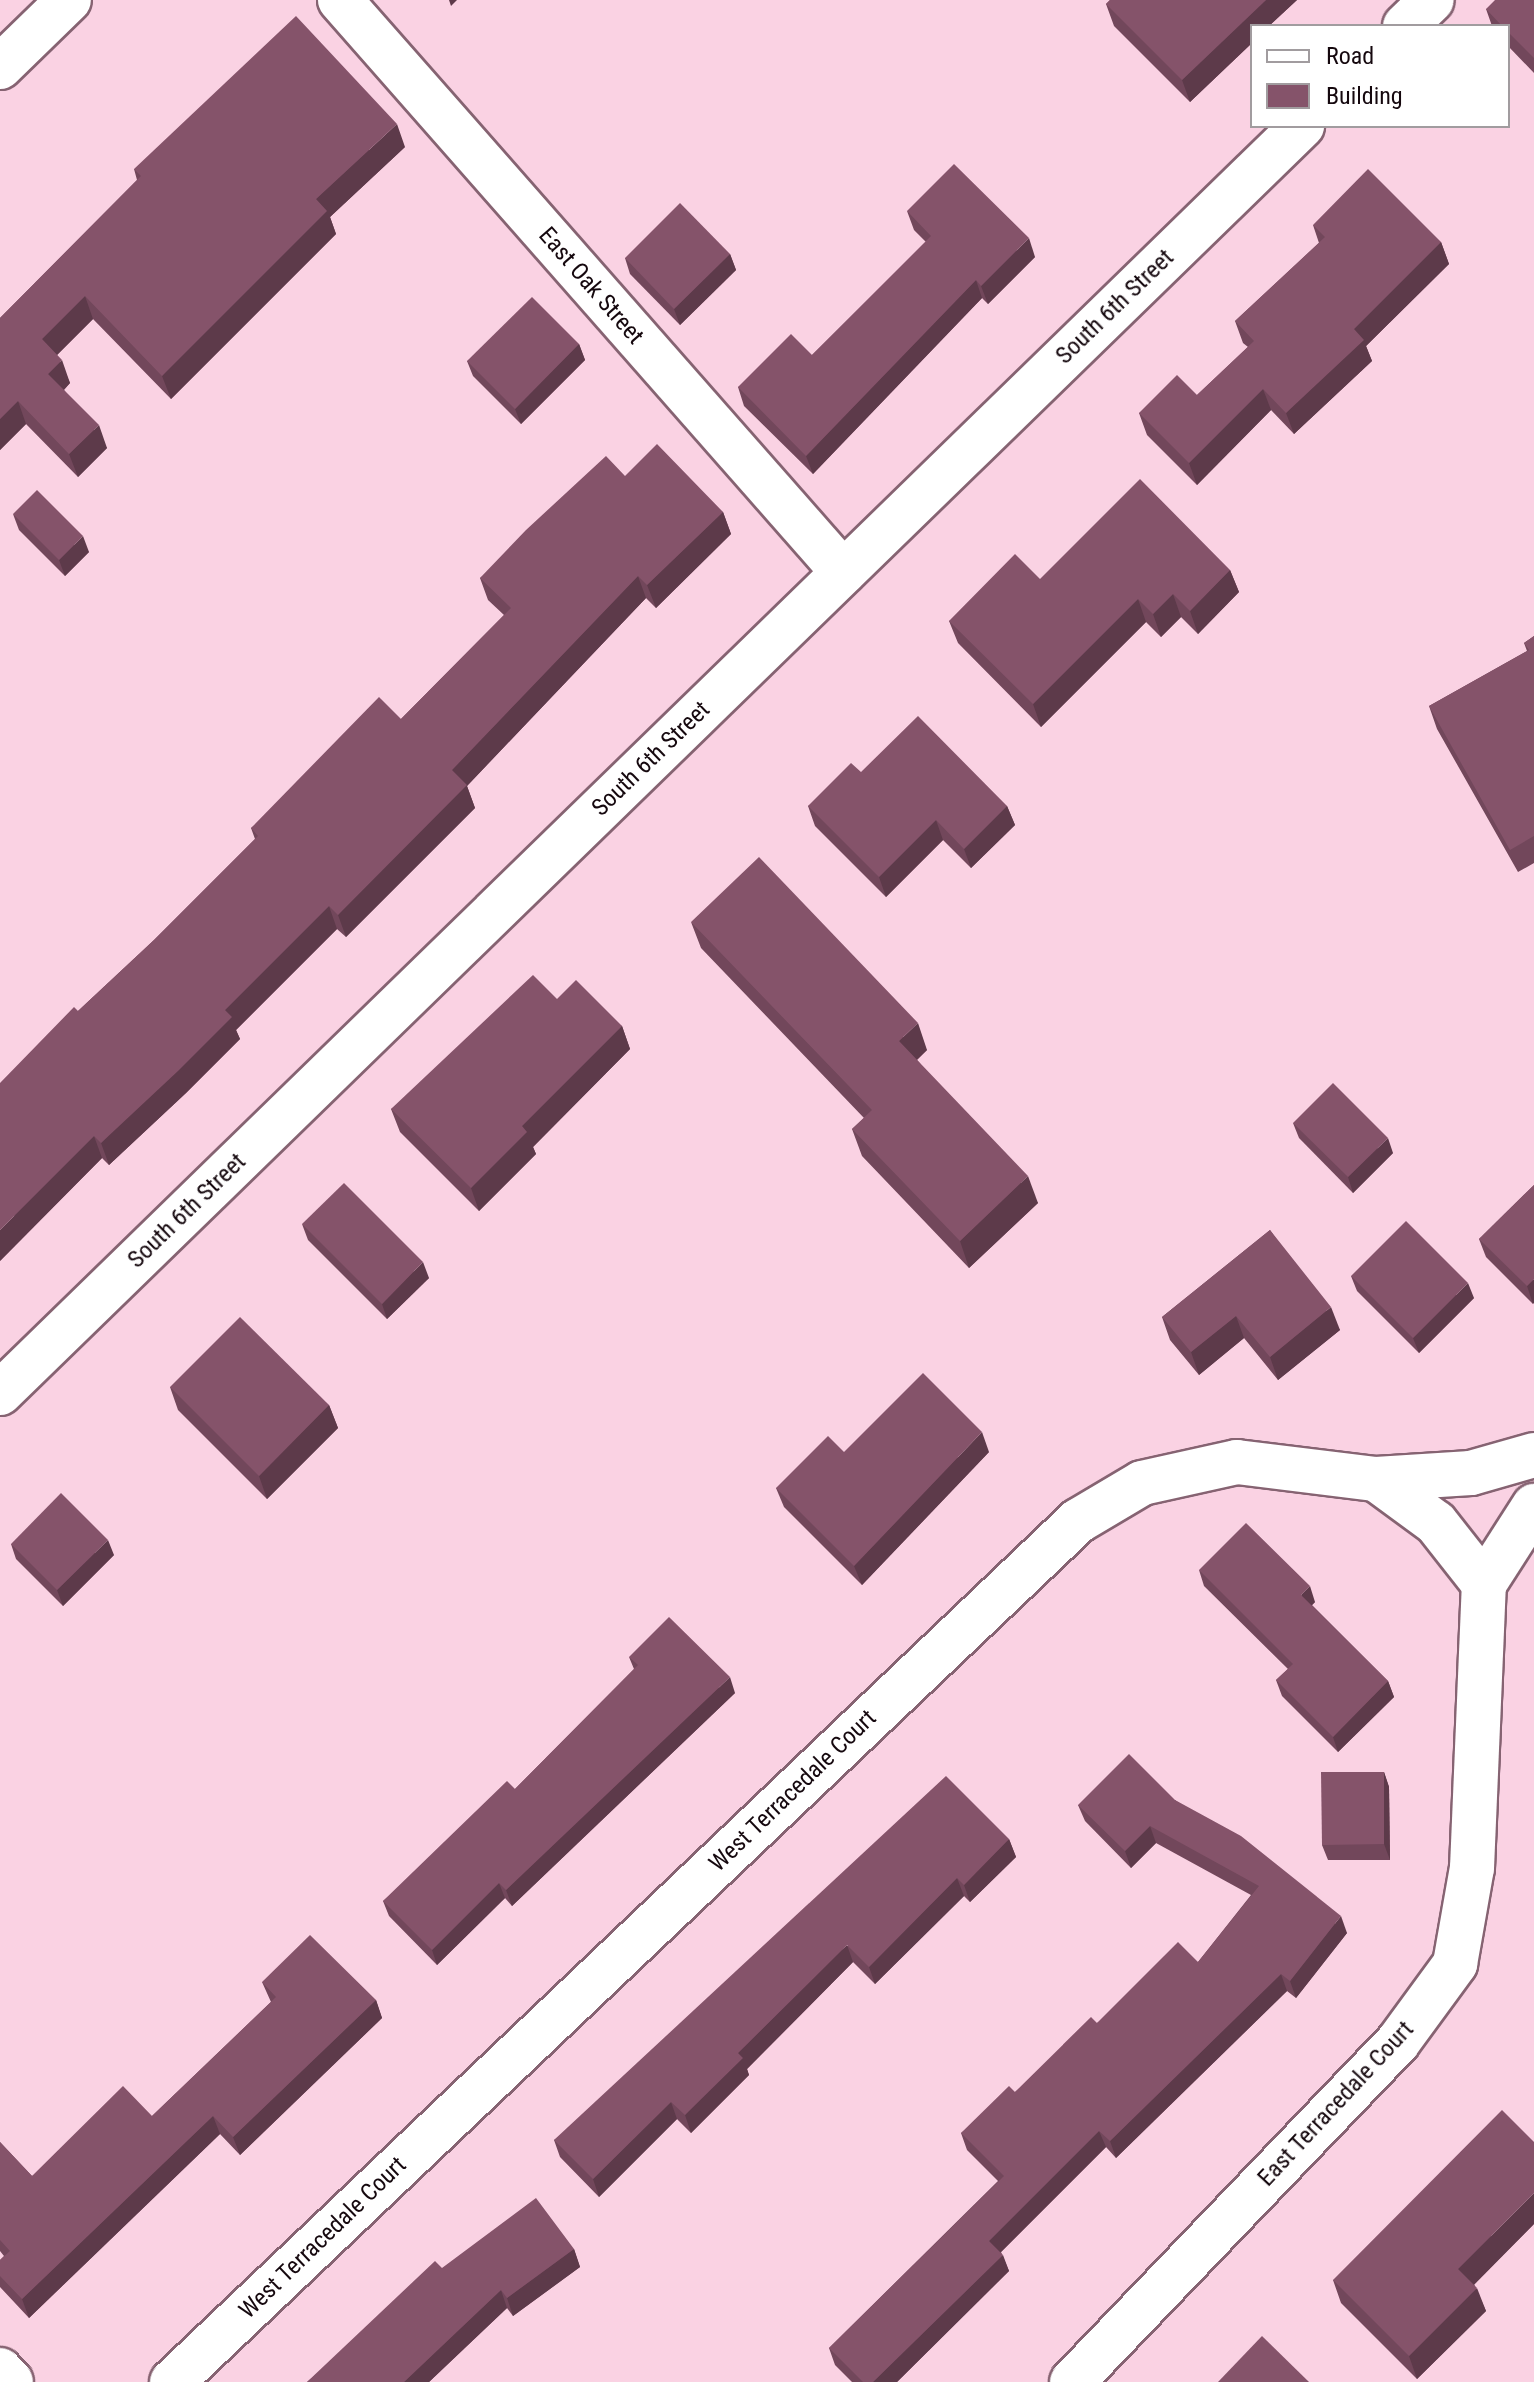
<!DOCTYPE html>
<style>
body{margin:0}
#map{position:relative;width:1534px;height:2382px;overflow:hidden;background:#fad2e3;font-family:"Roboto Condensed",sans-serif}
div>[style]{position:absolute}
[style*='--x']{left:calc(var(--x)*1px);top:calc(var(--y)*1px);width:calc(var(--w)*1px);rotate:calc(var(--a)*1deg)}
.roads{filter:drop-shadow(2px 0 #866372) drop-shadow(-2px 0 #866372) drop-shadow(0 2px #866372) drop-shadow(0 -2px #866372)}
.street>*{height:44px;margin:-22px;padding:0 22px;transform-origin:22px;border-radius:22px;background:#fff}
.primary>*{height:44px;margin:-22px;padding:0 22px;transform-origin:22px;border-radius:22px;background:#fff}
.wall>*{inset:0;background:#72475b}
.shaded-wall>*{inset:0;background:#5d3a4a}
.building>*{inset:0;background:#85536a}
span{translate:-50% -50%;white-space:nowrap;text-align:center;line-height:1.15;-webkit-text-stroke:6px #fff;paint-order:stroke}
.street-label{font-size:24px;color:#15080e}
.legend{position:absolute;left:1250px;top:24px;width:260px;height:104px;box-sizing:border-box;background:#fff;border:2px solid #a19c9f;margin:0;padding:10px 14px;list-style:none;font-size:24px;color:#15080e}
.legend li{display:flex;align-items:center;gap:16px;height:40px}
.legend b{width:40px;border:2px solid #a19c9f}
</style>
<div id="map">
<div class="roads">
<div class="street">
<div style="--x:340;--y:0;--w:762;--a:48.67"></div>
<div style="--x:1405;--y:26;--w:37;--a:-44"></div>
<div style="--x:0;--y:1393;--w:1817;--a:-44.22"></div>
<div style="--x:1376;--y:1479;--w:95;--a:-3.6"></div>
<div style="--x:1471;--y:1473;--w:66;--a:-15.9"></div>
<div style="--x:0;--y:2370;--w:16;--a:47"></div>
<div style="--x:172;--y:2382;--w:1250;--a:-43.54"></div>
<div style="--x:1078;--y:1521;--w:74;--a:-30.7"></div>
<div style="--x:1142;--y:1483;--w:97;--a:-12.5"></div>
<div style="--x:1237;--y:1462;--w:140;--a:7"></div>
<div style="--x:1376;--y:1479;--w:74;--a:36.3"></div>
<div style="--x:1436;--y:1523;--w:78;--a:51.8"></div>
<div style="--x:1072;--y:2382;--w:471;--a:-46.2"></div>
<div style="--x:1398;--y:2042;--w:97;--a:-53.8"></div>
<div style="--x:1455;--y:1964;--w:97;--a:-80"></div>
<div style="--x:1472;--y:1868;--w:284;--a:-87.6"></div>
<div style="--x:1484;--y:1584;--w:93;--a:-57.3"></div>
</div>
<div class="primary">
<div style="--x:0;--y:67;--w:96;--a:-44.2"></div>
</div>
</div>
<div class="wall">
<div style="clip-path:polygon(1110px 0,1297px 0,1269px 26px,1252px 26px,1252px 43px,1190px 102px,1114px 26px,1106px 4px)"></div>
<div style="clip-path:polygon(1534px 0,1534px 73px,1508px 46px,1508px 26px,1492px 26px,1486px 9px)"></div>
<div style="clip-path:polygon(405px 147px,330px 217px,336px 234px,171px 399px,93px 319px,57px 355px,70px 383px,64px 390px,107px 448px,78px 477px,26px 424px,0 450px,0 318px,137px 180px,134px 169px)"></div>
<div style="clip-path:polygon(907px 211px,1035px 257px,988px 304px,982px 298px,813px 474px,744px 406px,738px 387px,812px 355px,926px 242px,914px 230px)"></div>
<div style="clip-path:polygon(1313px 225px,1441px 242px,1449px 264px,1366px 346px,1372px 361px,1294px 434px,1271px 410px,1197px 485px,1147px 435px,1139px 413px,1197px 395px,1248px 347px,1243px 343px,1235px 321px,1319px 243px)"></div>
<div style="clip-path:polygon(730px 254px,736px 270px,680px 325px,630px 274px,625px 258px)"></div>
<div style="clip-path:polygon(579px 344px,585px 360px,521px 424px,473px 376px,467px 361px)"></div>
<div style="clip-path:polygon(625px 476px,723px 512px,731px 534px,656px 608px,646px 598px,467px 786px,475px 808px,346px 937px,337px 929px,236px 1030px,240px 1039px,186px 1093px,109px 1165px,102px 1158px,0 1261px,78px 1011px,154px 940px,255px 839px,251px 828px,401px 719px,504px 615px,488px 600px,480px 578px)"></div>
<div style="clip-path:polygon(13px 514px,89px 552px,65px 576px,19px 530px)"></div>
<div style="clip-path:polygon(1230px 570px,1239px 592px,1198px 634px,1181px 617px,1161px 637px,1146px 622px,1041px 727px,958px 643px,949px 621px,1040px 579px)"></div>
<div style="clip-path:polygon(1534px 636px,1534px 863px,1518px 872px,1437px 729px,1429px 706px,1527px 651px,1524px 643px)"></div>
<div style="clip-path:polygon(861px 772px,1007px 806px,1015px 825px,971px 868px,943px 840px,886px 897px,815px 826px,808px 806px)"></div>
<div style="clip-path:polygon(691px 922px,927px 1050px,917px 1060px,1038px 1203px,969px 1268px,862px 1156px,852px 1129px,864px 1118px,701px 948px)"></div>
<div style="clip-path:polygon(557px 999px,622px 1026px,630px 1049px,533px 1147px,536px 1154px,479px 1211px,400px 1132px,391px 1109px)"></div>
<div style="clip-path:polygon(1293px 1123px,1393px 1153px,1353px 1193px,1299px 1138px)"></div>
<div style="clip-path:polygon(1534px 1185px,1533px 1304px,1486px 1257px,1479px 1239px)"></div>
<div style="clip-path:polygon(302px 1224px,429px 1278px,387px 1319px,308px 1240px)"></div>
<div style="clip-path:polygon(1270px 1230px,1340px 1330px,1278px 1380px,1244px 1338px,1199px 1375px,1170px 1340px,1162px 1317px)"></div>
<div style="clip-path:polygon(1351px 1276px,1474px 1298px,1419px 1353px,1357px 1291px)"></div>
<div style="clip-path:polygon(170px 1387px,329px 1405px,338px 1428px,267px 1499px,178px 1410px)"></div>
<div style="clip-path:polygon(989px 1452px,862px 1585px,784px 1507px,776px 1488px)"></div>
<div style="clip-path:polygon(11px 1544px,114px 1555px,63px 1606px,16px 1559px)"></div>
<div style="clip-path:polygon(1199px 1570px,1315px 1602px,1312px 1605px,1388px 1681px,1394px 1697px,1338px 1752px,1282px 1696px,1276px 1680px,1288px 1669px,1204px 1586px)"></div>
<div style="clip-path:polygon(629px 1657px,735px 1693px,512px 1906px,505px 1898px,437px 1965px,389px 1916px,383px 1901px,515px 1789px,634px 1669px)"></div>
<div style="clip-path:polygon(1384px 1772px,1389px 1787px,1390px 1860px,1328px 1860px,1322px 1845px)"></div>
<div style="clip-path:polygon(1175px 1800px,1347px 1933px,1296px 1998px,1287px 1991px,1116px 2158px,1106px 2147px,1001px 2252px,1009px 2271px,897px 2382px,852px 2382px,835px 2365px,829px 2348px,998px 2181px,967px 2150px,961px 2133px,1015px 2092px,1097px 2023px,1198px 1962px,1251px 1895px,1156px 1843px,1131px 1868px,1085px 1821px,1078px 1805px)"></div>
<div style="clip-path:polygon(1009px 1839px,1016px 1857px,970px 1902px,964px 1896px,875px 1984px,853px 1962px,747px 2069px,749px 2075px,691px 2133px,677px 2119px,599px 2197px,560px 2157px,554px 2140px)"></div>
<div style="clip-path:polygon(262px 1982px,376px 2000px,382px 2018px,240px 2155px,220px 2134px,29px 2318px,0 2287px,0 2260px,4px 2256px,0 2251px,0 2142px,32px 2176px,152px 2116px,271px 2002px)"></div>
<div style="clip-path:polygon(1534px 2224px,1474px 2284px,1486px 2311px,1417px 2379px,1341px 2303px,1333px 2280px)"></div>
<div style="clip-path:polygon(574px 2249px,580px 2267px,513px 2316px,507px 2308px,429px 2382px,307px 2382px,442px 2268px)"></div>
</div>
<div class="shaded-wall">
<div style="clip-path:polygon(449px 0,457px 0,451px 6px)"></div>
<div style="clip-path:polygon(1266px 0,1297px 0,1269px 26px,1252px 26px,1252px 43px,1190px 102px,1182px 80px)"></div>
<div style="clip-path:polygon(397px 124px,405px 147px,330px 217px,336px 234px,171px 399px,162px 376px,316px 199px)"></div>
<div style="clip-path:polygon(1029px 238px,1035px 257px,988px 304px,981px 286px)"></div>
<div style="clip-path:polygon(1441px 242px,1449px 264px,1366px 346px,1372px 361px,1294px 434px,1286px 413px,1354px 329px)"></div>
<div style="clip-path:polygon(730px 254px,736px 270px,680px 325px,674px 309px)"></div>
<div style="clip-path:polygon(976px 280px,982px 298px,813px 474px,806px 456px)"></div>
<div style="clip-path:polygon(85px 296px,93px 319px,50px 362px,42px 339px)"></div>
<div style="clip-path:polygon(579px 344px,585px 360px,521px 424px,515px 409px)"></div>
<div style="clip-path:polygon(62px 360px,70px 383px,57px 397px,48px 374px)"></div>
<div style="clip-path:polygon(1263px 389px,1271px 410px,1197px 485px,1189px 463px)"></div>
<div style="clip-path:polygon(18px 401px,26px 424px,0 450px,0 419px)"></div>
<div style="clip-path:polygon(99px 425px,107px 448px,78px 477px,69px 454px)"></div>
<div style="clip-path:polygon(723px 512px,731px 534px,656px 608px,647px 585px)"></div>
<div style="clip-path:polygon(83px 536px,89px 552px,65px 576px,59px 560px)"></div>
<div style="clip-path:polygon(1230px 570px,1239px 592px,1198px 634px,1190px 611px)"></div>
<div style="clip-path:polygon(638px 576px,646px 598px,467px 786px,475px 808px,346px 937px,338px 915px,452px 770px)"></div>
<div style="clip-path:polygon(1173px 594px,1181px 617px,1161px 637px,1153px 614px)"></div>
<div style="clip-path:polygon(1138px 599px,1146px 622px,1041px 727px,1033px 704px)"></div>
<div style="clip-path:polygon(1007px 806px,1015px 825px,971px 868px,964px 849px)"></div>
<div style="clip-path:polygon(936px 820px,943px 840px,886px 897px,879px 877px)"></div>
<div style="clip-path:polygon(329px 906px,337px 929px,236px 1030px,240px 1039px,186px 1093px,109px 1165px,101px 1143px,225px 1010px)"></div>
<div style="clip-path:polygon(918px 1023px,927px 1050px,908px 1068px,899px 1041px)"></div>
<div style="clip-path:polygon(622px 1026px,630px 1049px,533px 1147px,536px 1154px,479px 1211px,471px 1188px,522px 1126px)"></div>
<div style="clip-path:polygon(94px 1136px,102px 1158px,0 1261px,0 1230px)"></div>
<div style="clip-path:polygon(1388px 1138px,1393px 1153px,1353px 1193px,1348px 1177px)"></div>
<div style="clip-path:polygon(1028px 1176px,1038px 1203px,969px 1268px,960px 1241px)"></div>
<div style="clip-path:polygon(423px 1262px,429px 1278px,387px 1319px,382px 1304px)"></div>
<div style="clip-path:polygon(1534px 1279px,1534px 1303px,1533px 1304px,1527px 1286px)"></div>
<div style="clip-path:polygon(1468px 1283px,1474px 1298px,1419px 1353px,1413px 1338px)"></div>
<div style="clip-path:polygon(1331px 1307px,1340px 1330px,1278px 1380px,1270px 1357px)"></div>
<div style="clip-path:polygon(1236px 1316px,1244px 1338px,1199px 1375px,1191px 1352px)"></div>
<div style="clip-path:polygon(329px 1405px,338px 1428px,267px 1499px,259px 1476px)"></div>
<div style="clip-path:polygon(982px 1432px,989px 1452px,862px 1585px,854px 1566px)"></div>
<div style="clip-path:polygon(108px 1540px,114px 1555px,63px 1606px,57px 1590px)"></div>
<div style="clip-path:polygon(1310px 1586px,1315px 1602px,1307px 1610px,1301px 1595px)"></div>
<div style="clip-path:polygon(730px 1677px,735px 1693px,512px 1906px,506px 1890px)"></div>
<div style="clip-path:polygon(1388px 1681px,1394px 1697px,1338px 1752px,1333px 1737px)"></div>
<div style="clip-path:polygon(1384px 1772px,1389px 1787px,1390px 1860px,1384px 1844px)"></div>
<div style="clip-path:polygon(1150px 1826px,1156px 1843px,1131px 1868px,1125px 1851px)"></div>
<div style="clip-path:polygon(1009px 1839px,1016px 1857px,970px 1902px,964px 1885px)"></div>
<div style="clip-path:polygon(957px 1878px,964px 1896px,875px 1984px,869px 1967px)"></div>
<div style="clip-path:polygon(499px 1883px,505px 1898px,437px 1965px,432px 1950px)"></div>
<div style="clip-path:polygon(1341px 1916px,1347px 1933px,1296px 1998px,1290px 1981px)"></div>
<div style="clip-path:polygon(847px 1945px,853px 1962px,747px 2069px,749px 2075px,691px 2133px,685px 2115px,738px 2053px)"></div>
<div style="clip-path:polygon(1281px 1974px,1287px 1991px,1116px 2158px,1110px 2141px)"></div>
<div style="clip-path:polygon(376px 2000px,382px 2018px,240px 2155px,233px 2137px)"></div>
<div style="clip-path:polygon(671px 2102px,677px 2119px,599px 2197px,593px 2179px)"></div>
<div style="clip-path:polygon(213px 2116px,220px 2134px,29px 2318px,22px 2299px)"></div>
<div style="clip-path:polygon(1099px 2131px,1106px 2147px,995px 2258px,989px 2241px)"></div>
<div style="clip-path:polygon(1534px 2193px,1534px 2224px,1467px 2292px,1458px 2269px)"></div>
<div style="clip-path:polygon(574px 2249px,580px 2267px,513px 2316px,507px 2298px)"></div>
<div style="clip-path:polygon(1003px 2255px,1009px 2271px,897px 2382px,873px 2382px)"></div>
<div style="clip-path:polygon(1477px 2288px,1486px 2311px,1417px 2379px,1409px 2356px)"></div>
<div style="clip-path:polygon(501px 2290px,507px 2308px,429px 2382px,404px 2382px)"></div>
</div>
<div class="building">
<div style="clip-path:polygon(1110px 0,1266px 0,1182px 80px,1106px 4px)"></div>
<div style="clip-path:polygon(1495px 0,1534px 0,1534px 58px,1508px 32px,1508px 26px,1502px 26px,1486px 9px)"></div>
<div style="clip-path:polygon(296px 16px,397px 124px,316px 199px,327px 211px,162px 376px,85px 296px,42px 339px,62px 360px,48px 374px,99px 425px,69px 454px,18px 401px,0 419px,0 318px,141px 176px,134px 169px)"></div>
<div style="clip-path:polygon(954px 164px,1029px 238px,981px 286px,976px 280px,806px 456px,738px 387px,791px 334px,812px 355px,931px 236px,907px 211px)"></div>
<div style="clip-path:polygon(1368px 169px,1441px 242px,1354px 329px,1364px 340px,1286px 413px,1263px 389px,1189px 463px,1139px 413px,1177px 375px,1197px 395px,1254px 341px,1235px 321px,1325px 237px,1313px 225px)"></div>
<div style="clip-path:polygon(680px 203px,730px 254px,674px 309px,625px 258px)"></div>
<div style="clip-path:polygon(532px 297px,579px 344px,515px 409px,467px 361px)"></div>
<div style="clip-path:polygon(657px 444px,723px 512px,647px 585px,638px 576px,452px 770px,467px 785px,338px 915px,329px 906px,225px 1010px,232px 1017px,178px 1071px,101px 1143px,94px 1136px,0 1230px,0 1083px,74px 1007px,78px 1011px,154px 940px,258px 836px,251px 828px,379px 697px,401px 719px,511px 608px,480px 578px,526px 530px,606px 456px,625px 476px)"></div>
<div style="clip-path:polygon(1140px 479px,1230px 570px,1190px 611px,1173px 594px,1153px 614px,1138px 599px,1033px 704px,949px 621px,1015px 554px,1040px 579px)"></div>
<div style="clip-path:polygon(37px 490px,83px 536px,59px 560px,13px 514px)"></div>
<div style="clip-path:polygon(1534px 636px,1534px 836px,1510px 850px,1429px 706px,1529px 650px,1524px 643px)"></div>
<div style="clip-path:polygon(918px 716px,1007px 806px,964px 849px,936px 820px,879px 877px,808px 806px,851px 763px,861px 772px)"></div>
<div style="clip-path:polygon(759px 857px,918px 1023px,899px 1041px,1028px 1176px,960px 1241px,852px 1129px,872px 1110px,691px 922px)"></div>
<div style="clip-path:polygon(533px 975px,557px 999px,576px 980px,622px 1026px,522px 1126px,527px 1132px,471px 1188px,391px 1109px)"></div>
<div style="clip-path:polygon(1333px 1083px,1388px 1138px,1348px 1177px,1293px 1123px)"></div>
<div style="clip-path:polygon(344px 1183px,423px 1262px,382px 1304px,302px 1224px)"></div>
<div style="clip-path:polygon(1534px 1185px,1534px 1279px,1527px 1286px,1479px 1239px)"></div>
<div style="clip-path:polygon(1406px 1221px,1468px 1283px,1413px 1338px,1351px 1276px)"></div>
<div style="clip-path:polygon(1270px 1230px,1331px 1307px,1270px 1357px,1236px 1316px,1191px 1352px,1162px 1317px)"></div>
<div style="clip-path:polygon(240px 1317px,329px 1405px,259px 1476px,170px 1387px)"></div>
<div style="clip-path:polygon(923px 1373px,982px 1432px,854px 1566px,776px 1488px,828px 1436px,844px 1452px)"></div>
<div style="clip-path:polygon(61px 1493px,108px 1540px,57px 1590px,11px 1544px)"></div>
<div style="clip-path:polygon(1246px 1523px,1310px 1586px,1301px 1595px,1388px 1681px,1333px 1737px,1276px 1680px,1293px 1664px,1199px 1570px)"></div>
<div style="clip-path:polygon(669px 1617px,730px 1677px,506px 1890px,499px 1883px,432px 1950px,383px 1901px,507px 1781px,515px 1789px,638px 1665px,629px 1657px)"></div>
<div style="clip-path:polygon(1129px 1754px,1175px 1800px,1241px 1836px,1341px 1916px,1290px 1981px,1281px 1974px,1110px 2141px,1099px 2131px,989px 2241px,1003px 2255px,873px 2382px,863px 2382px,829px 2348px,1004px 2176px,961px 2133px,1009px 2086px,1015px 2092px,1091px 2017px,1097px 2023px,1178px 1942px,1198px 1962px,1259px 1886px,1150px 1826px,1125px 1851px,1078px 1805px)"></div>
<div style="clip-path:polygon(1321px 1772px,1384px 1772px,1384px 1844px,1322px 1845px)"></div>
<div style="clip-path:polygon(946px 1776px,1009px 1839px,964px 1885px,957px 1878px,869px 1967px,847px 1945px,738px 2053px,743px 2058px,685px 2115px,671px 2102px,593px 2179px,554px 2140px)"></div>
<div style="clip-path:polygon(310px 1935px,376px 2000px,233px 2137px,213px 2116px,22px 2299px,0 2276px,0 2260px,10px 2251px,0 2240px,0 2142px,32px 2176px,123px 2086px,152px 2116px,276px 1997px,262px 1982px)"></div>
<div style="clip-path:polygon(1502px 2110px,1534px 2142px,1534px 2193px,1458px 2269px,1477px 2288px,1409px 2356px,1333px 2280px)"></div>
<div style="clip-path:polygon(536px 2198px,574px 2249px,507px 2298px,501px 2290px,404px 2382px,307px 2382px,435px 2261px,442px 2268px)"></div>
<div style="clip-path:polygon(1262px 2336px,1309px 2382px,1218px 2382px)"></div>
</div>
<div class="street-label">
<span style="left:591px;top:286px;rotate:49deg">East Oak Street</span>
<span style="left:1115px;top:307px;rotate:-44deg">South 6th Street</span>
<span style="left:651px;top:759px;rotate:-44deg">South 6th Street</span>
<span style="left:187px;top:1211px;rotate:-44deg">South 6th Street</span>
<span style="left:793px;top:1791px;rotate:-44deg">West Terracedale Court</span>
<span style="left:1336px;top:2104px;rotate:-47deg">East Terracedale Court</span>
<span style="left:323px;top:2238px;rotate:-44deg">West Terracedale Court</span>
</div>
<ul class="legend">
<li><b style="height:10px;background:#fff"></b>Road</li>
<li><b style="height:22px;background:#85536a"></b>Building</li>
</ul>
</div>
